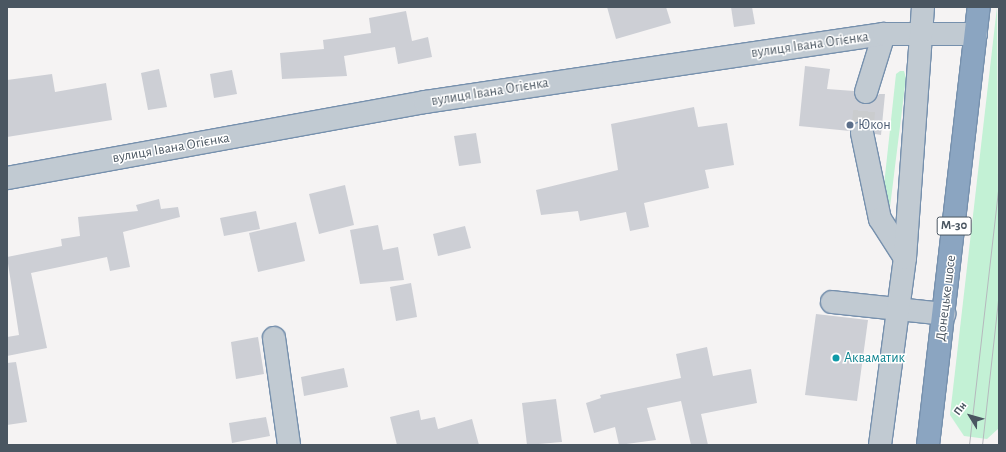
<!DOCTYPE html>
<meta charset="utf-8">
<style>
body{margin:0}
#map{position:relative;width:1006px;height:452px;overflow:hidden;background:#f5f3f3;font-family:"Alegreya Sans",sans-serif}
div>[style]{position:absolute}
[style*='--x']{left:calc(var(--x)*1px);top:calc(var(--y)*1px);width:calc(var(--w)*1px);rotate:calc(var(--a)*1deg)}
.green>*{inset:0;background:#c3f1d5}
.building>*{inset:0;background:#cdcfd5}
.minor-tunnel>*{height:22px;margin-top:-11px;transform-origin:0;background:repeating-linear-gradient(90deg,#caccce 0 22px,transparent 0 33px)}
.roads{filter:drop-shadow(1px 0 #7690ad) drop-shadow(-1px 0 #7690ad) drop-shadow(0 1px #7690ad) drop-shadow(0 -1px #7690ad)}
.minor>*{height:22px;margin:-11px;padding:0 11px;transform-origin:11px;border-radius:11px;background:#c1cad2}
.highway>*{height:22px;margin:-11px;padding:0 11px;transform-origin:11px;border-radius:11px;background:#8ba5c1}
.tram>*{height:1px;margin:-0.5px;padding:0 0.5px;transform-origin:0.5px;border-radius:0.5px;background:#b5b8bd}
.dots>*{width:11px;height:11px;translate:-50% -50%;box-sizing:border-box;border:2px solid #fff;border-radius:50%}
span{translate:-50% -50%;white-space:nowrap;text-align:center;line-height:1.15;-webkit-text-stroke:3px #fff;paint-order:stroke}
.shield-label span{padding:1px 3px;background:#fff;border:1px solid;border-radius:3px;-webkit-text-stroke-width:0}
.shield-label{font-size:13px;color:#4a5661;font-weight:700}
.street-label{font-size:14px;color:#4a5661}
.service-label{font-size:14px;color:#4e5e75}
.left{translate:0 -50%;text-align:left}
.culture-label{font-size:14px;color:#0d838f}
.frame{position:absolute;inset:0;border:8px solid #4a5661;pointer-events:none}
.north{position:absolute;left:950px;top:396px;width:40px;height:40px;-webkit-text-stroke:3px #fff;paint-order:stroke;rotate:307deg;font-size:11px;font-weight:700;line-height:16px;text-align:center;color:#4a5661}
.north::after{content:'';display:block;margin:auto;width:14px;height:18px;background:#4a5661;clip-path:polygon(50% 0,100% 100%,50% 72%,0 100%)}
</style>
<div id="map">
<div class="green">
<div style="clip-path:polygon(997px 7px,999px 428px,987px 439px,964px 436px,950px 415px)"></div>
<div style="clip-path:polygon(900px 71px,904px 71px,906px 78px,890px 207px,884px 185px,896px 74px)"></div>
</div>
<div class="building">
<div style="clip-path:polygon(607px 7px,666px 7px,671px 23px,616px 39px)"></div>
<div style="clip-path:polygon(731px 7px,752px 7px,755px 24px,734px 27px)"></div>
<div style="clip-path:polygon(406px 11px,412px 41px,428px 37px,432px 57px,398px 64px,395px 47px,344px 56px,347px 76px,282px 79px,280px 53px,324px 49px,323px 40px,371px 33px,369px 18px)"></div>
<div style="clip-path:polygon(805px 66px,830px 69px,827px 89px,854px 91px,862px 104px,874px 101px,879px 94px,885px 94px,881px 135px,875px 134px,866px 121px,854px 123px,850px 131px,799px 126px)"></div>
<div style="clip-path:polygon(159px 69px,167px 107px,148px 110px,141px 73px)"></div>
<div style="clip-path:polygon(232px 70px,237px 94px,214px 98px,210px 74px)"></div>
<div style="clip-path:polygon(52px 74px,55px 92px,106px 83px,112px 120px,7px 137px,7px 80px)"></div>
<div style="clip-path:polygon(694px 107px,698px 127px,727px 123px,734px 165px,705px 170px,709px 188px,644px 203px,649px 227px,630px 231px,626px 212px,580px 221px,578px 211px,541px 215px,536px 190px,618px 170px,611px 124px)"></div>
<div style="clip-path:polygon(476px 133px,481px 163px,459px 166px,454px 136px)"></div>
<div style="clip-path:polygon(345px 185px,354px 225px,319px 234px,309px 194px)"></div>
<div style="clip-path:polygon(159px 199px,161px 209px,178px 207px,180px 217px,123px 232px,130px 267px,110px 271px,107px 257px,31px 273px,47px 348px,7px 356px,7px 337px,19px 335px,7px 257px,62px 246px,61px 239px,80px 236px,78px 217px,138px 211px,136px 205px)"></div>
<div style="clip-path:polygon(256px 211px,260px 229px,224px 236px,220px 218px)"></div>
<div style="clip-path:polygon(296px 222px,305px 261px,258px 272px,249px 233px)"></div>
<div style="clip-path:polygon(378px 225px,383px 250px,398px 247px,404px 280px,360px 284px,350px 230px)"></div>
<div style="clip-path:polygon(465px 226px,471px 248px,438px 256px,433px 234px)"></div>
<div style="clip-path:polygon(411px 283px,417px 317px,396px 321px,390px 287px)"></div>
<div style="clip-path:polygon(816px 314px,868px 320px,857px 401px,805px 395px)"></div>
<div style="clip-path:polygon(258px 337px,264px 374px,236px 379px,231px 342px)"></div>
<div style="clip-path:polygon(707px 347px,713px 376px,751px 369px,757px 403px,701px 414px,708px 445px,691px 445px,681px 401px,647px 408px,656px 440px,619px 445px,615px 427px,594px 433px,586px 403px,601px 398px,600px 395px,681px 378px,676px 354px)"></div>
<div style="clip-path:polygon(16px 362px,27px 422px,7px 425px,7px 363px)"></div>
<div style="clip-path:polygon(344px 368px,348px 387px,304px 396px,301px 377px)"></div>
<div style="clip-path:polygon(556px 399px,562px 442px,527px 445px,522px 403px)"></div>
<div style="clip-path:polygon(419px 410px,421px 420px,435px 417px,438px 429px,472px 419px,479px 445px,397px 445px,390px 417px)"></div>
<div style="clip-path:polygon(266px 417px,270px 436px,232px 443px,229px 423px)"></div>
</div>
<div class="minor-tunnel">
<div style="--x:862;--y:133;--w:41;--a:-84.4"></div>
</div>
<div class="roads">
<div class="minor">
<div style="--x:866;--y:92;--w:61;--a:-72.8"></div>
<div style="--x:862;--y:133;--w:88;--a:78.2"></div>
<div style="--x:880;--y:219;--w:46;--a:57.3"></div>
<div style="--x:7;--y:178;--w:425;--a:-10.3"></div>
<div style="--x:425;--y:102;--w:190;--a:-8.5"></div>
<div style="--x:613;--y:74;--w:274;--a:-8.4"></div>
<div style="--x:884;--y:34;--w:92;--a:0"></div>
<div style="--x:832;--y:302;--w:113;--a:6.1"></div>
<div style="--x:274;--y:338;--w:108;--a:82"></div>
<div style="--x:880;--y:445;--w:189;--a:-82.4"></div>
<div style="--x:905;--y:258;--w:252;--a:-85.9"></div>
</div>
<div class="highway">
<div style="--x:928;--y:445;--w:441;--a:-83.4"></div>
</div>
</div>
<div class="tram">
<div style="--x:969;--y:445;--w:266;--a:-83.5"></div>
<div style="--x:982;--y:445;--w:156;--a:-83.7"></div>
</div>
<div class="dots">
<div style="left:850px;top:125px;background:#5c6f8a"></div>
<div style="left:836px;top:358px;background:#0f9aa8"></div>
</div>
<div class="shield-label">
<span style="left:954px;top:226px">М-30</span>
</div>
<div class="street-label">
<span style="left:810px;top:45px;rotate:-8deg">вулиця Івана Огієнка</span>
<span style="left:490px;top:92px;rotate:-9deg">вулиця Івана Огієнка</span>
<span style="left:171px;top:148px;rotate:-10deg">вулиця Івана Огієнка</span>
<span style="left:946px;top:298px;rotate:-83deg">Донецьке шосе</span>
</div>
<div class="service-label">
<span class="left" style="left:858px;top:125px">Юкон</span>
</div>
<div class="culture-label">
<span class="left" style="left:844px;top:358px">Акваматик</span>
</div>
<div class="frame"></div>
<div class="north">Пн</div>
</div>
